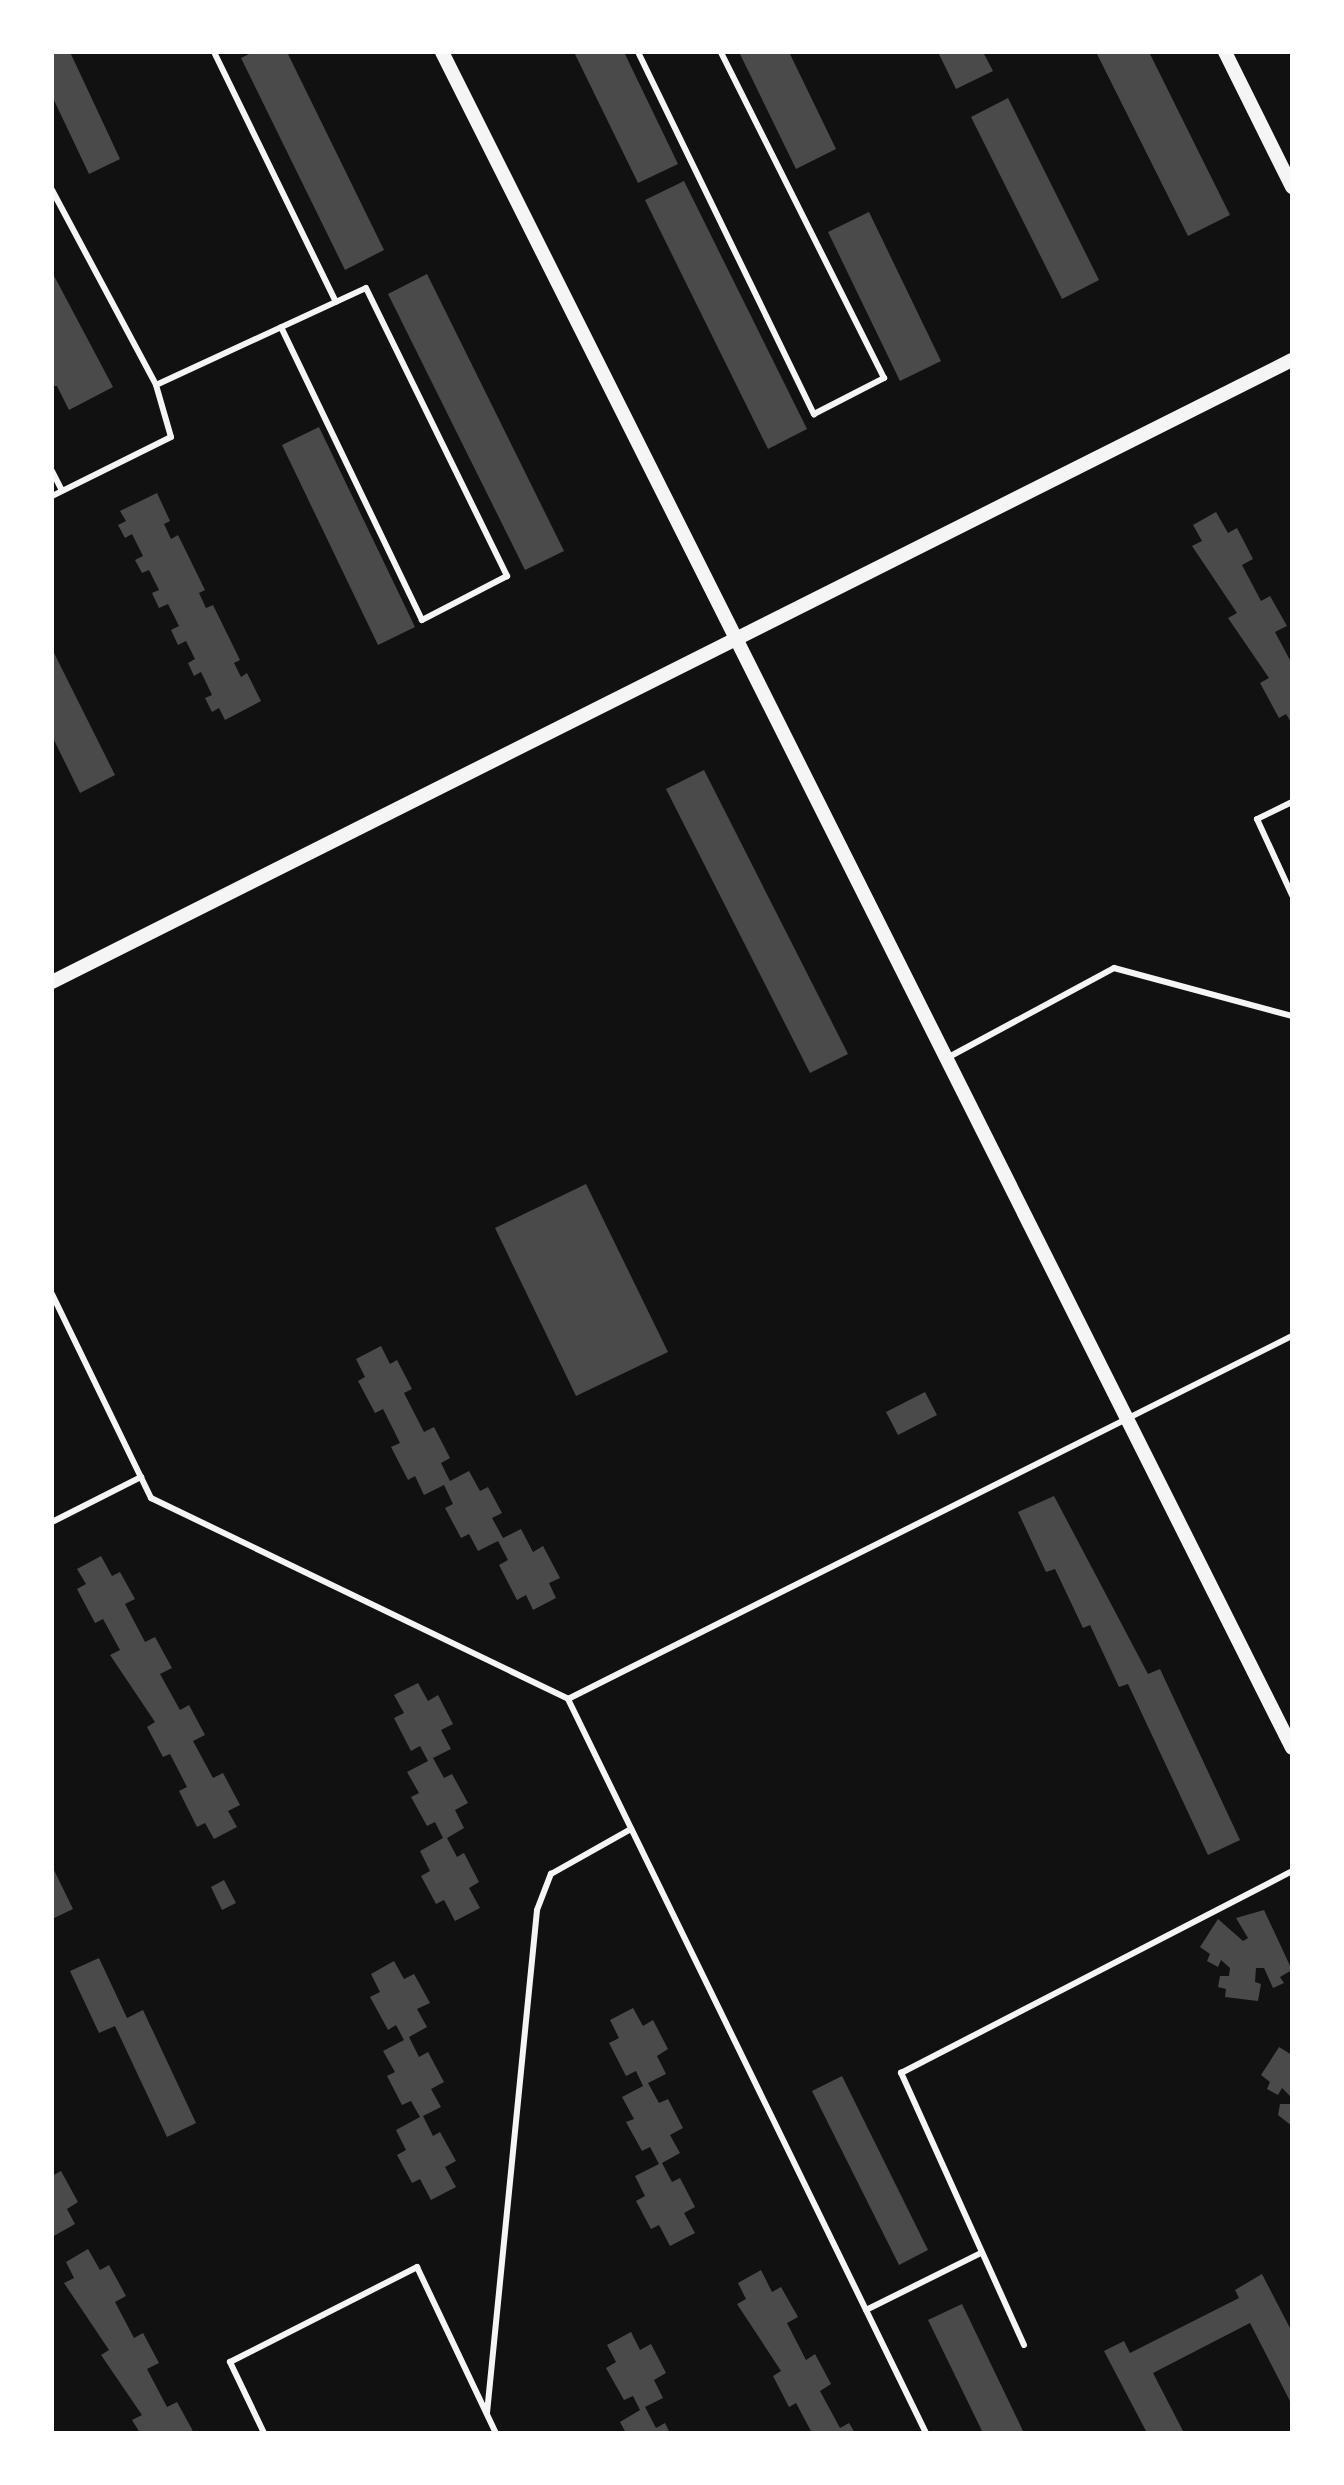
<!DOCTYPE html>
<style>
body{margin:0}
#map{position:relative;width:1344px;height:2485px;overflow:hidden;background:#111;font-family:"Crimson Pro",serif}
div>[style]{position:absolute}
[style*='--x']{left:calc(var(--x)*1px);top:calc(var(--y)*1px);width:calc(var(--w)*1px);rotate:calc(var(--a)*1deg)}
.building>*{inset:0;background:#4a4a4a}
.service>*{height:6px;margin:-3px;padding:0 3px;transform-origin:3px;border-radius:3px;background:#f5f5f5}
.tertiary>*{height:14px;margin:-7px;padding:0 7px;transform-origin:7px;border-radius:7px;background:#f5f5f5}
span{translate:-50% -50%;white-space:nowrap;text-align:center;line-height:1.15;-webkit-text-stroke:7px #fff;paint-order:stroke}
.frame{position:absolute;inset:0;border:54px solid #fff;pointer-events:none}
</style>
<div id="map">
<div class="building">
<div style="clip-path:polygon(52px 52px,70px 52px,120px 159px,89px 174px,52px 96px)"></div>
<div style="clip-path:polygon(253px 52px,287px 52px,384px 250px,345px 270px,241px 58px)"></div>
<div style="clip-path:polygon(574px 52px,624px 52px,678px 164px,638px 183px)"></div>
<div style="clip-path:polygon(739px 52px,789px 52px,836px 149px,796px 169px)"></div>
<div style="clip-path:polygon(938px 52px,983px 52px,993px 71px,956px 89px)"></div>
<div style="clip-path:polygon(1096px 52px,1149px 52px,1230px 215px,1188px 236px)"></div>
<div style="clip-path:polygon(1008px 98px,1099px 280px,1062px 299px,971px 117px)"></div>
<div style="clip-path:polygon(684px 181px,807px 429px,768px 449px,645px 200px)"></div>
<div style="clip-path:polygon(869px 212px,941px 361px,900px 381px,828px 232px)"></div>
<div style="clip-path:polygon(52px 272px,113px 387px,69px 410px,57px 386px,52px 386px)"></div>
<div style="clip-path:polygon(427px 274px,564px 551px,525px 570px,388px 294px)"></div>
<div style="clip-path:polygon(319px 427px,415px 627px,378px 645px,282px 445px)"></div>
<div style="clip-path:polygon(157px 493px,170px 521px,164px 524px,171px 539px,178px 535px,205px 590px,199px 593px,206px 608px,213px 605px,240px 660px,234px 663px,241px 677px,247px 673px,261px 701px,225px 720px,219px 708px,212px 712px,205px 698px,212px 695px,201px 672px,194px 676px,188px 663px,195px 659px,186px 641px,178px 645px,171px 630px,179px 626px,168px 604px,159px 608px,152px 593px,159px 590px,149px 570px,142px 573px,135px 560px,143px 556px,132px 534px,125px 538px,118px 525px,126px 521px,120px 511px)"></div>
<div style="clip-path:polygon(1216px 512px,1228px 533px,1237px 528px,1253px 559px,1242px 565px,1261px 601px,1270px 596px,1287px 626px,1275px 632px,1292px 664px,1292px 724px,1286px 714px,1279px 718px,1260px 683px,1269px 678px,1228px 618px,1237px 613px,1192px 546px,1202px 541px,1193px 525px)"></div>
<div style="clip-path:polygon(52px 649px,115px 775px,80px 793px,52px 736px)"></div>
<div style="clip-path:polygon(704px 770px,848px 1054px,810px 1073px,666px 789px)"></div>
<div style="clip-path:polygon(586px 1184px,668px 1352px,576px 1396px,495px 1228px)"></div>
<div style="clip-path:polygon(381px 1346px,390px 1364px,397px 1360px,412px 1389px,404px 1393px,424px 1432px,434px 1427px,450px 1458px,441px 1463px,450px 1481px,469px 1471px,480px 1491px,488px 1487px,502px 1513px,492px 1518px,503px 1538px,521px 1529px,533px 1552px,543px 1546px,560px 1578px,549px 1583px,556px 1598px,533px 1610px,526px 1595px,517px 1600px,499px 1565px,508px 1560px,498px 1541px,478px 1551px,469px 1534px,461px 1538px,445px 1508px,453px 1504px,444px 1485px,424px 1495px,415px 1476px,408px 1480px,391px 1447px,400px 1443px,383px 1409px,375px 1413px,358px 1381px,365px 1377px,356px 1359px)"></div>
<div style="clip-path:polygon(925px 1392px,937px 1415px,898px 1435px,886px 1412px)"></div>
<div style="clip-path:polygon(1054px 1496px,1148px 1674px,1160px 1669px,1240px 1840px,1208px 1855px,1128px 1684px,1119px 1687px,1090px 1625px,1083px 1628px,1055px 1569px,1046px 1572px,1018px 1512px)"></div>
<div style="clip-path:polygon(101px 1556px,112px 1576px,120px 1572px,135px 1599px,125px 1604px,145px 1642px,155px 1637px,172px 1668px,160px 1674px,180px 1710px,189px 1705px,205px 1735px,193px 1741px,213px 1778px,223px 1773px,240px 1805px,228px 1811px,237px 1827px,214px 1839px,205px 1823px,197px 1827px,179px 1791px,187px 1787px,170px 1754px,163px 1757px,147px 1727px,155px 1722px,110px 1655px,120px 1650px,103px 1619px,95px 1623px,77px 1589px,86px 1584px,77px 1569px)"></div>
<div style="clip-path:polygon(418px 1683px,428px 1701px,438px 1695px,453px 1724px,441px 1730px,451px 1749px,433px 1758px,444px 1778px,452px 1774px,468px 1803px,455px 1810px,464px 1828px,447px 1838px,457px 1857px,464px 1853px,479px 1882px,469px 1888px,480px 1908px,455px 1921px,444px 1900px,436px 1904px,421px 1876px,430px 1871px,420px 1851px,443px 1838px,435px 1822px,427px 1826px,411px 1797px,419px 1793px,407px 1772px,428px 1761px,420px 1746px,411px 1751px,394px 1718px,404px 1713px,394px 1695px)"></div>
<div style="clip-path:polygon(52px 1866px,73px 1909px,52px 1919px)"></div>
<div style="clip-path:polygon(224px 1880px,236px 1903px,222px 1910px,211px 1887px)"></div>
<div style="clip-path:polygon(1264px 1910px,1292px 1970px,1280px 1977px,1284px 1983px,1273px 1988px,1264px 1968px,1256px 1968px,1255px 1982px,1261px 1984px,1258px 2001px,1225px 1997px,1226px 1989px,1218px 1987px,1220px 1976px,1229px 1976px,1230px 1968px,1221px 1960px,1218px 1967px,1207px 1961px,1210px 1954px,1200px 1947px,1218px 1919px,1243px 1941px,1248px 1938px,1236px 1918px)"></div>
<div style="clip-path:polygon(99px 1958px,127px 2018px,143px 2010px,196px 2123px,167px 2137px,115px 2026px,99px 2033px,70px 1971px)"></div>
<div style="clip-path:polygon(394px 1961px,404px 1979px,414px 1974px,430px 2003px,417px 2009px,427px 2027px,409px 2037px,419px 2057px,428px 2052px,444px 2082px,431px 2089px,441px 2107px,423px 2116px,433px 2136px,440px 2132px,456px 2161px,445px 2167px,456px 2187px,431px 2200px,420px 2179px,412px 2183px,397px 2155px,406px 2150px,396px 2130px,420px 2117px,411px 2101px,402px 2105px,387px 2076px,395px 2072px,383px 2051px,404px 2040px,396px 2025px,388px 2030px,370px 1997px,380px 1992px,371px 1974px)"></div>
<div style="clip-path:polygon(633px 2008px,643px 2026px,653px 2020px,668px 2049px,657px 2056px,666px 2074px,648px 2083px,659px 2103px,668px 2099px,683px 2128px,670px 2135px,680px 2153px,662px 2163px,672px 2182px,680px 2178px,695px 2207px,684px 2213px,695px 2233px,670px 2246px,659px 2225px,651px 2229px,636px 2201px,645px 2196px,635px 2176px,659px 2164px,650px 2147px,642px 2151px,626px 2122px,634px 2119px,622px 2097px,643px 2086px,636px 2071px,626px 2076px,609px 2043px,619px 2038px,610px 2020px)"></div>
<div style="clip-path:polygon(1279px 2047px,1292px 2055px,1292px 2098px,1282px 2088px,1278px 2095px,1267px 2089px,1270px 2082px,1261px 2075px)"></div>
<div style="clip-path:polygon(842px 2076px,928px 2250px,899px 2265px,812px 2091px)"></div>
<div style="clip-path:polygon(1280px 2104px,1292px 2104px,1292px 2126px,1278px 2115px)"></div>
<div style="clip-path:polygon(61px 2171px,78px 2202px,67px 2209px,75px 2224px,52px 2237px,52px 2176px)"></div>
<div style="clip-path:polygon(88px 2249px,100px 2270px,109px 2265px,126px 2296px,115px 2302px,134px 2338px,143px 2333px,159px 2363px,147px 2369px,167px 2407px,177px 2402px,194px 2433px,140px 2433px,132px 2420px,142px 2415px,101px 2355px,109px 2350px,64px 2283px,74px 2278px,66px 2262px)"></div>
<div style="clip-path:polygon(761px 2270px,772px 2292px,781px 2287px,798px 2317px,787px 2323px,806px 2360px,815px 2354px,831px 2384px,820px 2391px,840px 2428px,849px 2423px,855px 2433px,812px 2433px,796px 2403px,789px 2407px,773px 2376px,781px 2371px,737px 2304px,746px 2299px,738px 2283px)"></div>
<div style="clip-path:polygon(1262px 2274px,1292px 2332px,1292px 2405px,1250px 2323px,1153px 2373px,1184px 2433px,1147px 2433px,1104px 2351px,1124px 2341px,1130px 2353px,1239px 2298px,1235px 2290px)"></div>
<div style="clip-path:polygon(962px 2304px,1024px 2433px,983px 2433px,928px 2320px)"></div>
<div style="clip-path:polygon(631px 2332px,640px 2350px,651px 2344px,666px 2373px,654px 2380px,663px 2398px,645px 2407px,656px 2428px,665px 2423px,670px 2433px,626px 2433px,620px 2422px,640px 2410px,633px 2396px,624px 2400px,606px 2368px,616px 2362px,607px 2345px)"></div>
</div>
<div class="service">
<div style="--x:214;--y:52;--w:278;--a:64"></div>
<div style="--x:638;--y:52;--w:403;--a:64.1"></div>
<div style="--x:814;--y:414;--w:79;--a:-27.2"></div>
<div style="--x:884;--y:378;--w:364;--a:-116.6"></div>
<div style="--x:52;--y:190;--w:221;--a:61.9"></div>
<div style="--x:156;--y:385;--w:54;--a:73.9"></div>
<div style="--x:171;--y:437;--w:133;--a:153.6"></div>
<div style="--x:156;--y:385;--w:231;--a:-24.8"></div>
<div style="--x:366;--y:288;--w:321;--a:63.9"></div>
<div style="--x:507;--y:576;--w:96;--a:152.6"></div>
<div style="--x:422;--y:620;--w:325;--a:-115.7"></div>
<div style="--x:52;--y:471;--w:22;--a:63"></div>
<div style="--x:1292;--y:802;--w:39;--a:154"></div>
<div style="--x:1257;--y:819;--w:84;--a:65.3"></div>
<div style="--x:947;--y:1058;--w:190;--a:-28.3"></div>
<div style="--x:1114;--y:968;--w:184;--a:15.1"></div>
<div style="--x:52;--y:1294;--w:227;--a:64.1"></div>
<div style="--x:151;--y:1498;--w:463;--a:25.7"></div>
<div style="--x:568;--y:1699;--w:817;--a:64"></div>
<div style="--x:52;--y:1522;--w:100;--a:-26.8"></div>
<div style="--x:568;--y:1699;--w:810;--a:-26.63"></div>
<div style="--x:866;--y:2310;--w:128;--a:-26.4"></div>
<div style="--x:1024;--y:2345;--w:299;--a:-114.3"></div>
<div style="--x:901;--y:2073;--w:440;--a:-27.3"></div>
<div style="--x:487;--y:2413;--w:505;--a:-84.32"></div>
<div style="--x:537;--y:1910;--w:39;--a:-69"></div>
<div style="--x:551;--y:1874;--w:92;--a:-29.4"></div>
<div style="--x:264;--y:2433;--w:79;--a:-115.6"></div>
<div style="--x:230;--y:2362;--w:210;--a:-26.9"></div>
<div style="--x:417;--y:2267;--w:184;--a:64.6"></div>
</div>
<div class="tertiary">
<div style="--x:442;--y:52;--w:1897;--a:63.38"></div>
<div style="--x:1225;--y:52;--w:151;--a:63.6"></div>
<div style="--x:52;--y:982;--w:1387;--a:-26.64"></div>
</div>
<div class="frame"></div>
</div>
